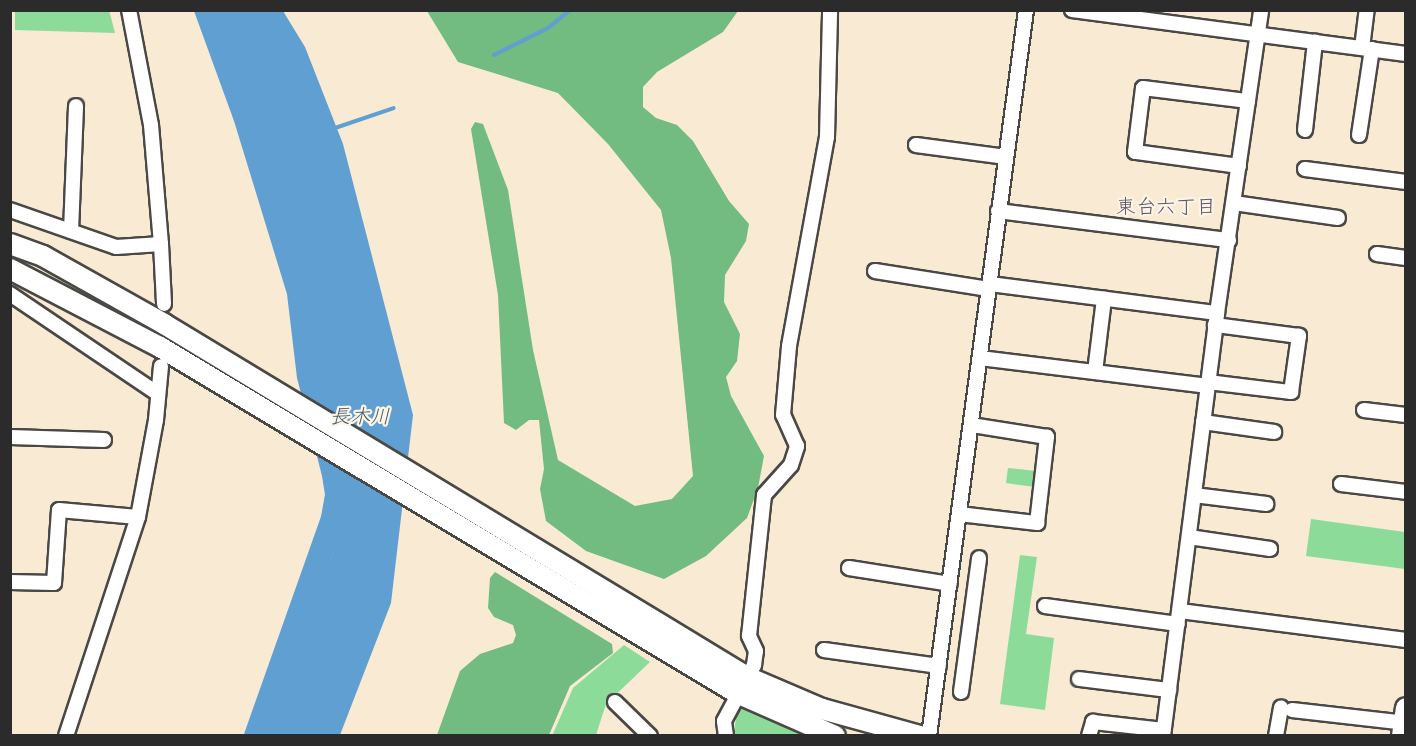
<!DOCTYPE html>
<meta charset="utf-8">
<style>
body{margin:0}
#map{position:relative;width:1416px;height:746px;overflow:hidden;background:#f8ead3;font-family:Pangolin,"Klee One",sans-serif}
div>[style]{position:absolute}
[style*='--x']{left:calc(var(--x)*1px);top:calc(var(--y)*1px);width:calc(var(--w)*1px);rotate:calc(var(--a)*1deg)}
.green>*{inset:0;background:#8ddb99}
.forest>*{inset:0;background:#72bb81}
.water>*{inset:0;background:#609fd2}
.stream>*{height:4px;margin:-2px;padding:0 2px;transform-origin:2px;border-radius:2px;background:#609fd2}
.river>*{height:24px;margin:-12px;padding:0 12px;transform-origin:12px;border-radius:12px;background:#609fd2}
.roads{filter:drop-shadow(2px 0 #4a4844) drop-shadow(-2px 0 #4a4844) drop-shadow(0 2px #4a4844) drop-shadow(0 -2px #4a4844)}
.street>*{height:14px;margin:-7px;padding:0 7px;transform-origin:7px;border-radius:7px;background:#fff}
.secondary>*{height:20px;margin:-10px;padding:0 10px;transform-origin:10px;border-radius:10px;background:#fff}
span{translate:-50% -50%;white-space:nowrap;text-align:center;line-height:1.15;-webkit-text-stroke:4.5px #fcf5e5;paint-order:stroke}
.neighbourhood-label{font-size:20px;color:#5c5468}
.water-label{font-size:20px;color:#40596e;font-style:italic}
.frame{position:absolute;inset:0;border:12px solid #2b2b2b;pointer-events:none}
</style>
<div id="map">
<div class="green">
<div style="clip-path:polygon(109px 10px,115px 33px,15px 30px,15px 11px)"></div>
<div style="clip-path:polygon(1008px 468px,1036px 471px,1035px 487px,1006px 483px)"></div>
<div style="clip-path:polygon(1311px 519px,1405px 532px,1405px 569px,1306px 556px)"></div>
<div style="clip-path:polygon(1020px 555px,1037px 557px,1026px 634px,1054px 638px,1045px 710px,1000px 704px)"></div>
<div style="clip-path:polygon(624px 645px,650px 662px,606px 704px,596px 735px,552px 736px,573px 688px)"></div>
<div style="clip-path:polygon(738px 708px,747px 708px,807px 735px,733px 736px)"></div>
</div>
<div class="forest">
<div style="clip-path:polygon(427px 11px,738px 11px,723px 32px,657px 72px,643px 87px,643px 107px,656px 118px,677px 125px,693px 141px,729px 201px,749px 224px,746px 241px,725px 275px,724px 302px,740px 334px,737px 361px,726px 377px,731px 396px,764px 456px,758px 488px,747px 518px,706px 556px,664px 579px,586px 551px,546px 521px,540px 489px,544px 469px,539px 420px,529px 420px,516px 430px,504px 423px,498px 295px,471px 129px,475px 122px,483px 124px,508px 190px,533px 350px,558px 460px,635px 506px,672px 499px,693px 476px,671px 258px,661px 210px,608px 144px,558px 93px,458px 62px)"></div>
<div style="clip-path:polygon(495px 572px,612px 644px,613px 653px,570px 686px,549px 735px,437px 735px,460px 671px,480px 654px,513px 643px,516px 635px,513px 625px,494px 617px,488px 608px,490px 578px)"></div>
</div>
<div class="water">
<div style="clip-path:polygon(194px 11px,283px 11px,305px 47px,343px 144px,413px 415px,391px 603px,340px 735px,250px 735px,288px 670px,334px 551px,322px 476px,297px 378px,287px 294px,234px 121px)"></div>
</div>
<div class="stream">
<div style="--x:494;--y:55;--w:60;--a:-26.6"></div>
<div style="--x:548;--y:28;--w:28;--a:-39"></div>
<div style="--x:332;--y:129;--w:65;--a:-18.7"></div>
</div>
<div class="river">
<div style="--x:256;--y:736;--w:231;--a:-70.5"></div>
<div style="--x:333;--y:518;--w:22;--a:-80"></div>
</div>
<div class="roads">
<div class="street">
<div style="--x:1072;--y:10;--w:337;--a:7.5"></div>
<div style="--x:1362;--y:48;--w:38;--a:-83"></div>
<div style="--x:1305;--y:130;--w:89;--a:-83.5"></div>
<div style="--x:1359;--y:135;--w:87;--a:-81.4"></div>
<div style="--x:916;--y:145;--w:91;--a:7.6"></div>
<div style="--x:1239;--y:166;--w:105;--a:-172.3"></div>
<div style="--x:1135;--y:152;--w:64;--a:-82.9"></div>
<div style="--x:1143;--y:88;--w:106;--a:7.1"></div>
<div style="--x:1305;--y:169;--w:102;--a:7.3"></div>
<div style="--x:1234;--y:203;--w:105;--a:8.2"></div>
<div style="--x:10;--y:210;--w:112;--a:19.2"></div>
<div style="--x:116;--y:247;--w:45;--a:-3.8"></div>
<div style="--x:161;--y:244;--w:119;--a:-94.8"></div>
<div style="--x:151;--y:125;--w:117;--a:-100.8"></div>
<div style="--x:998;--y:211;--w:233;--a:7.2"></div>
<div style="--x:71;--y:231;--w:125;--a:-87.7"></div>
<div style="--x:161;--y:244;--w:60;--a:87.1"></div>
<div style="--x:1377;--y:254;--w:29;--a:8"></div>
<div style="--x:875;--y:271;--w:115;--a:9"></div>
<div style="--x:990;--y:284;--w:229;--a:7.3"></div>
<div style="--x:10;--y:294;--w:177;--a:34"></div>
<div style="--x:980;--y:358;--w:230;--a:7"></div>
<div style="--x:1095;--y:372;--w:74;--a:-83"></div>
<div style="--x:1208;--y:382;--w:84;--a:6.9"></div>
<div style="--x:1291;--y:392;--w:57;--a:-81.9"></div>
<div style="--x:1299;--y:336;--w:85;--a:-172.5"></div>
<div style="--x:1364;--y:410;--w:42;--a:6.8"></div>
<div style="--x:1203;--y:422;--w:72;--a:8"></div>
<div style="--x:10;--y:437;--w:94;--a:1.8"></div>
<div style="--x:1341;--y:484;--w:65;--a:7"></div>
<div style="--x:1194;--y:495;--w:73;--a:7.1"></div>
<div style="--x:959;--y:514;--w:79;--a:6.6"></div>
<div style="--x:1037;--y:523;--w:87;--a:-83.4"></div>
<div style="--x:1047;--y:437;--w:77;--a:-171"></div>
<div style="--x:1189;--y:537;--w:82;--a:8.4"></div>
<div style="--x:849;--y:568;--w:102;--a:9"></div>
<div style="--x:10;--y:582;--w:44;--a:1.3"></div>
<div style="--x:54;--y:583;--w:73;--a:-86.1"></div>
<div style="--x:59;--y:510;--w:79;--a:5.1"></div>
<div style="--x:1045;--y:606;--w:134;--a:7.7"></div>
<div style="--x:1180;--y:611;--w:228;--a:7.3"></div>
<div style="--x:824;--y:650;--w:116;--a:7.9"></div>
<div style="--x:1079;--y:679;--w:91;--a:7"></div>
<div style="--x:961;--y:692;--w:135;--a:-82.3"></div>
<div style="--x:615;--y:702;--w:49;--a:44.2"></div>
<div style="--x:1292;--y:710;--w:115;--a:6.5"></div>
<div style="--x:66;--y:736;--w:231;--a:-71.8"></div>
<div style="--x:138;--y:517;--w:99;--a:-79.5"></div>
<div style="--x:156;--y:420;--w:54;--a:-84.7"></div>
<div style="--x:726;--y:736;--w:15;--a:-98"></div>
<div style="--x:724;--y:721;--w:64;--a:-61.8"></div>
<div style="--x:754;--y:665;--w:14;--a:-82"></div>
<div style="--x:756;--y:651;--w:17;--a:-115"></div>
<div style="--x:749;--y:636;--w:142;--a:-83.9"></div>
<div style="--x:764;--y:495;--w:40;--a:-48"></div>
<div style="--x:791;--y:465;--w:20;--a:-72"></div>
<div style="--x:797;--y:446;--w:34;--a:-114"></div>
<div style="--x:783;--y:415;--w:69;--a:-85"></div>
<div style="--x:789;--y:346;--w:212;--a:-79.7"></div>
<div style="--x:827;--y:137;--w:127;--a:-88.6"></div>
<div style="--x:929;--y:736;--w:732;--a:-82.39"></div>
<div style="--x:1089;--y:736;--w:15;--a:-74"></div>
<div style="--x:1093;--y:722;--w:71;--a:6.4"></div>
<div style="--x:1163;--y:736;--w:426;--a:-82.7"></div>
<div style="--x:1217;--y:313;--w:306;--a:-81.7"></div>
<div style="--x:1276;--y:736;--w:29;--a:-80"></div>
</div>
<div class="secondary">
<div style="--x:10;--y:244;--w:35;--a:20"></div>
<div style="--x:43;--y:256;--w:139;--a:29.3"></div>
<div style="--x:164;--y:324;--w:682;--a:31.19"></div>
<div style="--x:747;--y:677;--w:82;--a:23.1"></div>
<div style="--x:822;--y:709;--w:102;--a:15.4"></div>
<div style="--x:10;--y:269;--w:169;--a:27.5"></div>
<div style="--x:160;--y:347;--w:673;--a:30.95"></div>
<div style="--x:737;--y:693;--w:107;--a:23.7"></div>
<div style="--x:1402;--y:736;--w:28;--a:-82"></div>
</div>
</div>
<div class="neighbourhood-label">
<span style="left:1166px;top:206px">東台六丁目</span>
</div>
<div class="water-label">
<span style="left:360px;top:416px">長木川</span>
</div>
<div class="frame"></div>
</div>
